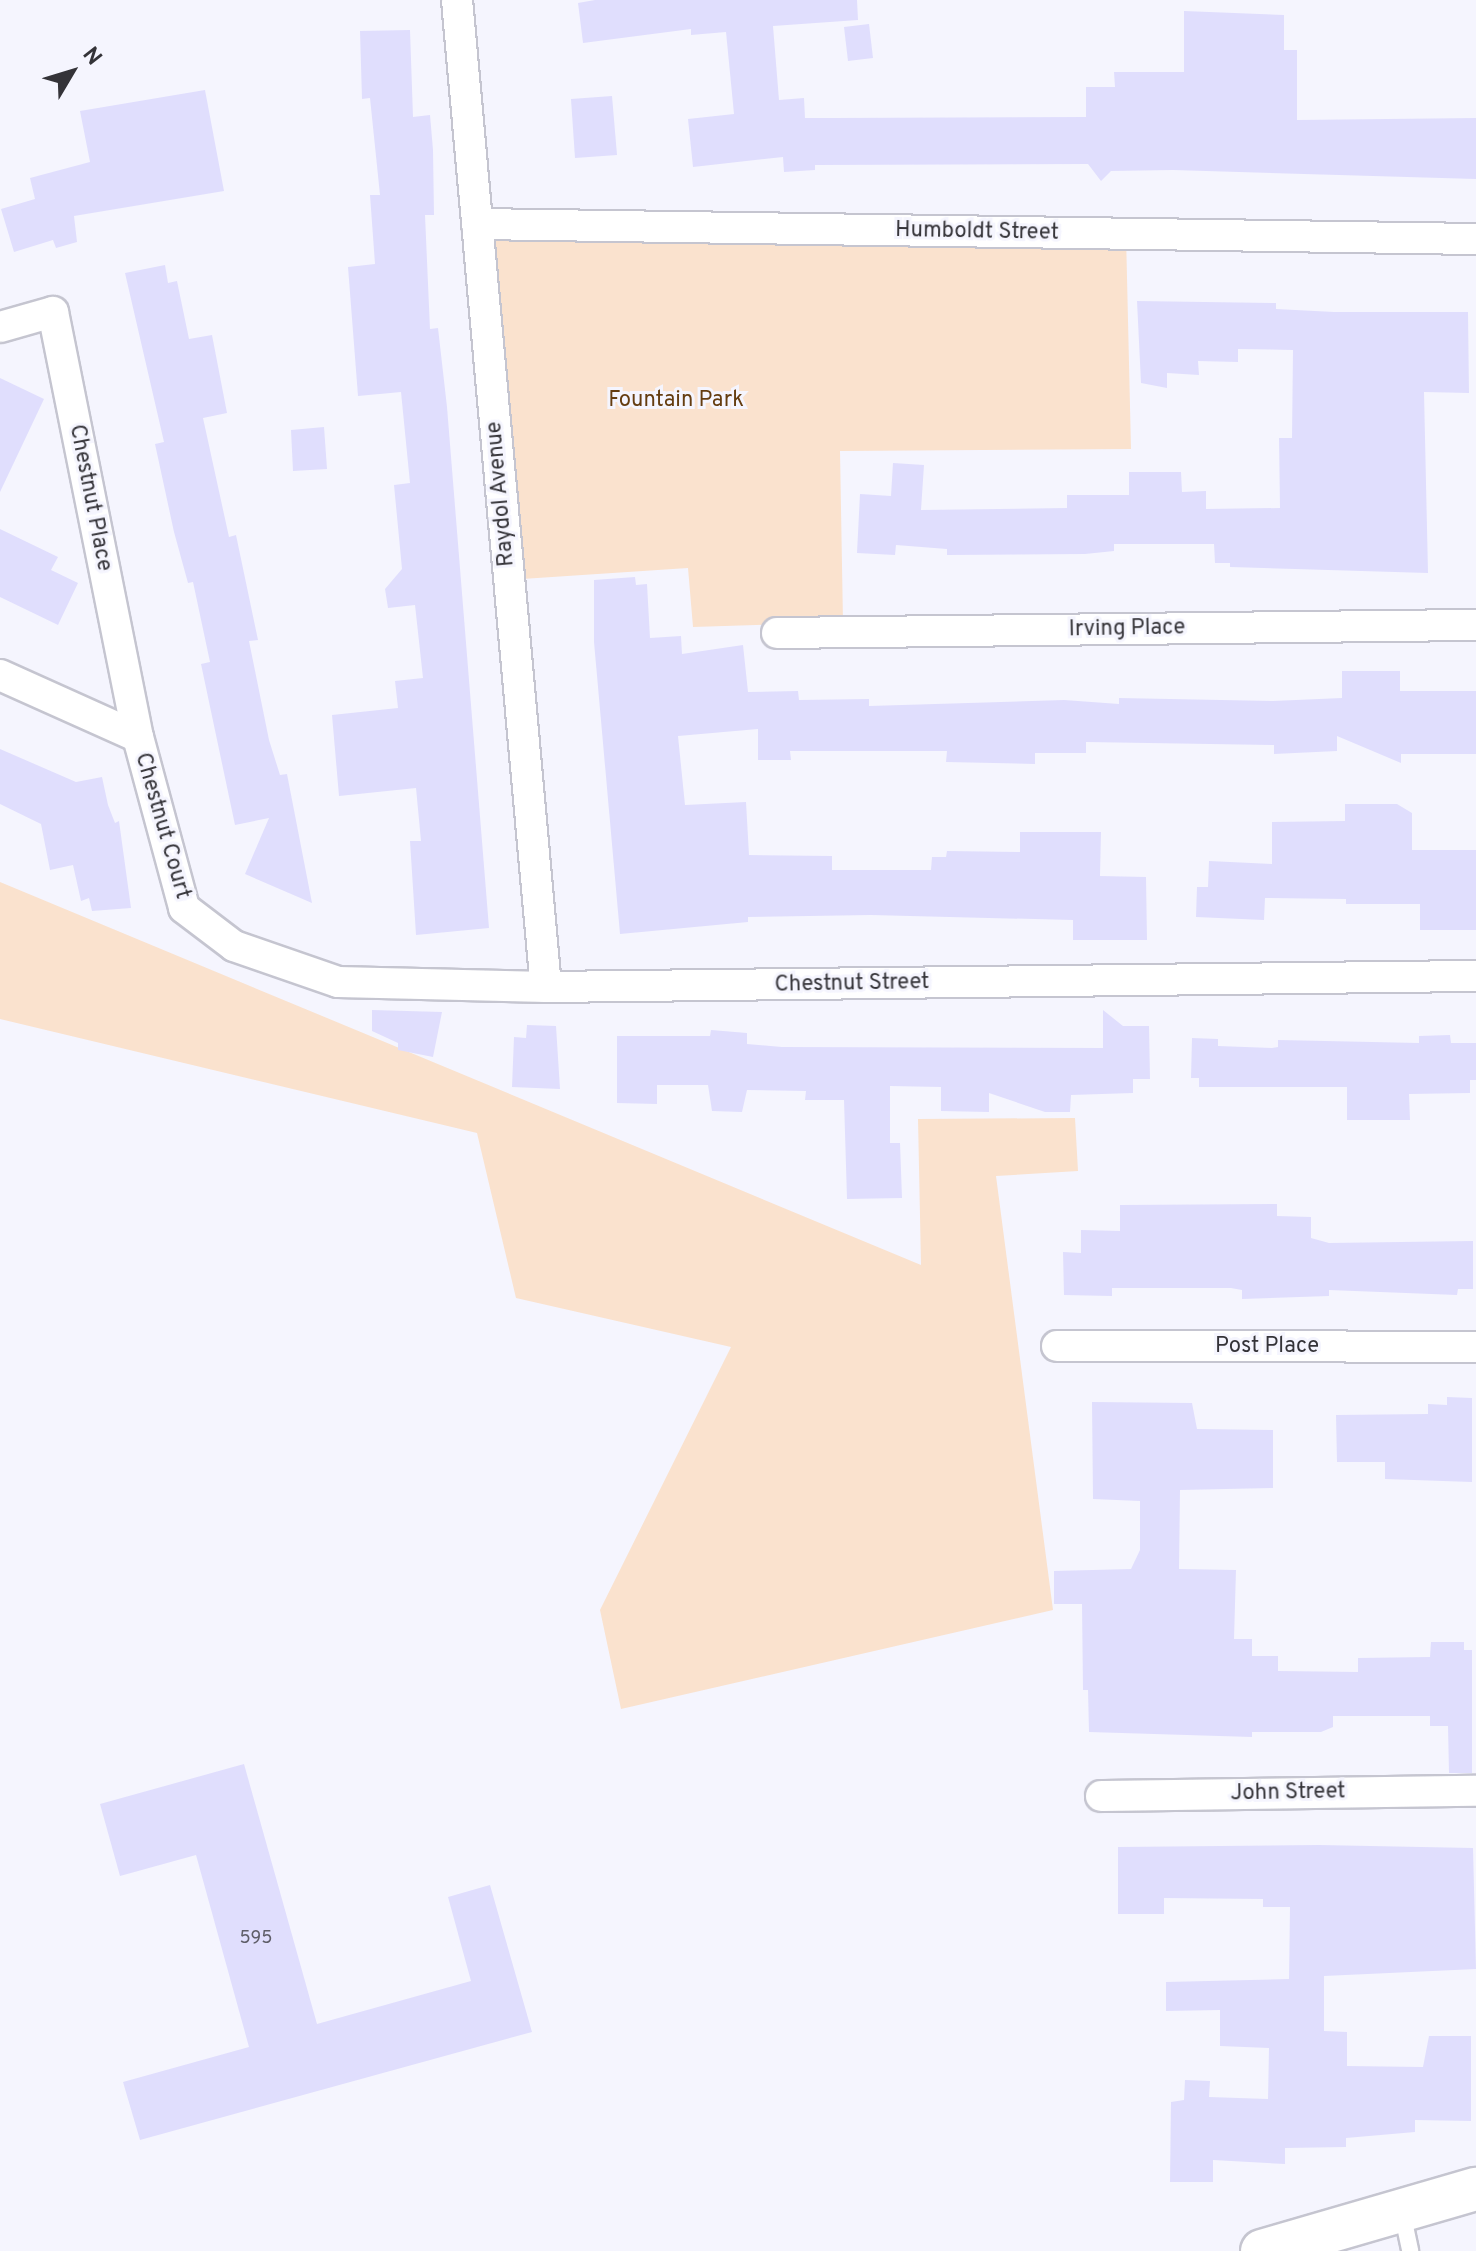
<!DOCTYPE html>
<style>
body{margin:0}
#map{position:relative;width:1476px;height:2251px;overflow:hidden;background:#f5f5fe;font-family:Overpass,sans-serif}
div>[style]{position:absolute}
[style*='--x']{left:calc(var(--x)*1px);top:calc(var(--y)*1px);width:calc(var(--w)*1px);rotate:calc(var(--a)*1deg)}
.green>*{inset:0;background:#fae2ce}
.building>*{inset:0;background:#e0defd}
.roads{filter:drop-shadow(2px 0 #c5c5d0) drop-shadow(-2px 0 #c5c5d0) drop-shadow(0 2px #c5c5d0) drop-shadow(0 -2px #c5c5d0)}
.service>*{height:16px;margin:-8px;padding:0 8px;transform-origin:8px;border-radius:8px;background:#fff}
.minor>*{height:30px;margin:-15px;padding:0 15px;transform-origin:15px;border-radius:15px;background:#fff}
.secondary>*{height:42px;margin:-21px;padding:0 21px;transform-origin:21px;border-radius:21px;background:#fff}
span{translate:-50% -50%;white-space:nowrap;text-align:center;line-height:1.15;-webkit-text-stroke:6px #f5f5fe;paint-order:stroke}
.number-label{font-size:18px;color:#5f5e69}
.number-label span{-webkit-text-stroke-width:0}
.street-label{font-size:22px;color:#343338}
.park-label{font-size:22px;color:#653d10}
.north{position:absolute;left:32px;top:32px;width:80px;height:80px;-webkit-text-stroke:6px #f5f5fe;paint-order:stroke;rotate:52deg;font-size:22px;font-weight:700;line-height:32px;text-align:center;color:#343338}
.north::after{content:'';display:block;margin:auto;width:28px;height:36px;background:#343338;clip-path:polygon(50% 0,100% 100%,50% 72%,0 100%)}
</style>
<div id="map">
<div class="green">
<div style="clip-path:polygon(490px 233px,1126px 234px,1131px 449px,840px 451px,843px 622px,693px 627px,688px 568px,522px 579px)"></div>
<div style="clip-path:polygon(0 882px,921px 1265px,918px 1119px,1075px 1118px,1078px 1171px,996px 1176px,1053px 1610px,621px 1709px,600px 1610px,731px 1347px,516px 1298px,477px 1133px,0 1019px)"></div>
</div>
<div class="building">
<div style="clip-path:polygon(595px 0,857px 0,858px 20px,773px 26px,779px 100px,804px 98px,805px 118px,834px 118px,1086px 117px,1086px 87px,1115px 87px,1114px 72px,1184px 72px,1184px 11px,1284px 15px,1284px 50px,1297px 50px,1297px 120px,1476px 118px,1476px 179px,1173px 170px,1111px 171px,1101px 181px,1088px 164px,815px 165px,815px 170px,784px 172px,783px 157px,693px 167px,688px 119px,734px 114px,726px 32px,691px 35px,691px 29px,583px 43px,578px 3px)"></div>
<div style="clip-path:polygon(869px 24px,873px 58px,848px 61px,844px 27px)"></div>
<div style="clip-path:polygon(410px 30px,413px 117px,430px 115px,433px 150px,434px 215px,425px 215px,430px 329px,438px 328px,447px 407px,489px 928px,416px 935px,410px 841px,421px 841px,416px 788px,339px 796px,332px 715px,398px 708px,395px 681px,423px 678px,415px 605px,388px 608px,385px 589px,402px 569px,394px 485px,410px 483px,401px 392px,358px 396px,348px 267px,375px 264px,370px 195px,380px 195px,370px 98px,362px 99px,360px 31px)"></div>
<div style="clip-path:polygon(205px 90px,224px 191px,74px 216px,77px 242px,56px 248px,53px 240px,14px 252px,1px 209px,35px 199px,30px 178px,90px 162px,80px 111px)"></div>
<div style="clip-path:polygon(612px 96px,617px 155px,575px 158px,571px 99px)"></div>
<div style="clip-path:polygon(165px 265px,168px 283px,177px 281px,189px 339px,212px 335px,227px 413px,203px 418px,229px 537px,236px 535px,258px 640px,249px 641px,269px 740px,280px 775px,287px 774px,312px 903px,245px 874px,269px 818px,235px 825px,201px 664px,210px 662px,193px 582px,188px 583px,174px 532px,155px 444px,164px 442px,125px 273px)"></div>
<div style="clip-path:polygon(1137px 301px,1276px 303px,1276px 309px,1334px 312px,1468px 312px,1469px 393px,1424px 392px,1428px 573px,1230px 567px,1230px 563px,1215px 563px,1214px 544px,1114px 544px,1114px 551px,1085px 554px,947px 555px,947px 549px,896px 545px,895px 555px,857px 553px,860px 494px,891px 496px,893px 463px,924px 465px,921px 510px,1067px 508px,1067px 495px,1129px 495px,1129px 472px,1181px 472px,1182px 492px,1206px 491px,1206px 509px,1280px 508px,1279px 438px,1292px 438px,1293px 350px,1238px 349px,1238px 362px,1198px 361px,1199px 375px,1167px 373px,1167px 388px,1141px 383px)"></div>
<div style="clip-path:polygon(0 378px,44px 399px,0 492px)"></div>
<div style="clip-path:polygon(324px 427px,327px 469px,293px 471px,291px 430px)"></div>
<div style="clip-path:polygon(0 529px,58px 557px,51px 570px,78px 583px,58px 625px,0 597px)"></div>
<div style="clip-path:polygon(635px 577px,636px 585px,647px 584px,650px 638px,681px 636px,682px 654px,743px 645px,748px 692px,798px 691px,799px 700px,869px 699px,869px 706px,1064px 700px,1119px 704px,1119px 698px,1273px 701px,1342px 698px,1342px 671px,1400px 671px,1400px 691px,1476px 691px,1476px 754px,1401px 754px,1401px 763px,1337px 736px,1337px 751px,1274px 754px,1274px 745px,1086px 742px,1086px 753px,1035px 753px,1035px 764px,946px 762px,947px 751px,790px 751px,791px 760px,758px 760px,758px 729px,678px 736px,685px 805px,746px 802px,749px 855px,832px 856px,832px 870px,931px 870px,932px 857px,946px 857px,947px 851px,1020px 852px,1020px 832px,1101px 832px,1100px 876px,1146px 877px,1147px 940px,1073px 940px,1073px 920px,871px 915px,748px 917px,748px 922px,620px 934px,594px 642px,594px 580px)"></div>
<div style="clip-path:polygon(0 749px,76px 782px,102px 777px,108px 805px,115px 823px,119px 821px,131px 908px,92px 911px,89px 898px,81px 901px,73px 865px,50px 870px,41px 824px,0 804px)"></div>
<div style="clip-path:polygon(1345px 804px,1397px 804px,1412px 813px,1412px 850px,1476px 850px,1476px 930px,1420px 930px,1420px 904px,1346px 904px,1346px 899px,1265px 898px,1264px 920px,1196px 917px,1197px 887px,1208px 887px,1209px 861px,1272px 864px,1272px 822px,1345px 821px)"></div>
<div style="clip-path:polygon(372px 1010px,442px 1012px,433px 1057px,398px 1050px,398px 1043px,372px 1031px)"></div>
<div style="clip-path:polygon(1103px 1010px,1123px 1026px,1149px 1026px,1150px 1079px,1133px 1079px,1133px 1093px,1071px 1095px,1070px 1112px,1045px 1112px,989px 1093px,989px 1112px,941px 1111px,941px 1087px,890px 1086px,890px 1143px,900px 1143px,902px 1198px,847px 1199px,844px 1100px,805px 1100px,806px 1091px,747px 1090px,742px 1112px,712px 1111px,708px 1085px,657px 1085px,657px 1104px,617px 1103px,617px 1036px,710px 1036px,711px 1030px,747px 1033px,747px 1044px,782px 1047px,1103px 1048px)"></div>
<div style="clip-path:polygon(527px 1025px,556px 1026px,560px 1089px,512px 1087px,514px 1037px,526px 1038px)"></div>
<div style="clip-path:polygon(1450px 1035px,1451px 1043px,1476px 1043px,1476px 1080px,1470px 1080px,1470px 1093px,1409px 1094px,1410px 1120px,1347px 1120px,1347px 1087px,1199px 1087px,1199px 1078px,1191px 1078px,1192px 1038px,1218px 1039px,1218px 1046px,1272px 1048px,1278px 1047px,1278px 1040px,1419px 1043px,1419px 1036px)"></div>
<div style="clip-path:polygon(1277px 1204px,1277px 1216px,1311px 1217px,1311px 1238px,1329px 1243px,1473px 1241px,1473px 1289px,1458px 1289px,1457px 1295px,1329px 1290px,1329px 1296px,1242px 1299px,1242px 1290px,1231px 1288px,1112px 1288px,1112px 1296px,1064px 1295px,1063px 1252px,1081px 1253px,1081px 1230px,1120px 1231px,1120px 1205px)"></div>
<div style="clip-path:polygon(1447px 1397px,1472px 1398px,1472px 1482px,1385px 1479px,1385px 1462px,1337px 1462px,1336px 1415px,1428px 1414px,1428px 1404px,1447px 1405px)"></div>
<div style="clip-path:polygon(1092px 1402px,1192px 1403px,1197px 1429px,1273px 1430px,1273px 1488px,1180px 1490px,1179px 1569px,1236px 1570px,1234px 1639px,1252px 1639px,1252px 1656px,1278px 1656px,1278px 1671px,1358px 1672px,1358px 1658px,1430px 1657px,1431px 1642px,1464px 1642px,1464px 1650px,1472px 1650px,1472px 1773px,1449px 1773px,1448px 1726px,1430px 1726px,1430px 1716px,1333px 1716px,1333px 1727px,1321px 1732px,1252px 1732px,1252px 1737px,1089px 1732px,1088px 1690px,1083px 1690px,1082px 1604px,1054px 1604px,1054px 1571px,1131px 1569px,1140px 1550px,1140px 1501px,1093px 1499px)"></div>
<div style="clip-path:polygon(244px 1764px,317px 2024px,471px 1981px,448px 1897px,490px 1885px,532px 2032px,140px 2140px,123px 2082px,249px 2047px,196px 1855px,120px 1876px,100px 1804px)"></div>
<div style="clip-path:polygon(1319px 1845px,1473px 1848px,1476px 1969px,1324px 1976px,1324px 2031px,1347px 2032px,1347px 2066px,1423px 2067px,1429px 2036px,1471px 2036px,1471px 2121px,1415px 2120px,1415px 2132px,1346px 2138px,1346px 2147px,1285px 2148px,1285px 2164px,1213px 2160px,1213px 2182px,1170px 2182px,1171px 2102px,1184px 2100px,1185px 2080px,1210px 2081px,1209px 2097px,1268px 2099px,1269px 2048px,1220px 2046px,1220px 2010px,1166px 2011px,1166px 1982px,1289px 1979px,1290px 1907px,1263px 1907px,1263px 1899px,1164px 1898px,1164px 1914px,1118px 1914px,1118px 1847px)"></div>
</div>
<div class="roads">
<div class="service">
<div style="--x:1402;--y:2212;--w:40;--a:78"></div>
</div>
<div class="minor">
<div style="--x:457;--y:0;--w:991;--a:84.85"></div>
<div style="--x:477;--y:224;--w:999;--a:0.86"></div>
<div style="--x:0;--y:327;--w:55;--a:-15.8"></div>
<div style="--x:53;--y:312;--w:433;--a:78.7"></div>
<div style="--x:777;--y:633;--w:699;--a:-0.66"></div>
<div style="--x:0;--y:675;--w:151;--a:24.2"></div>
<div style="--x:138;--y:737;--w:177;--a:74.9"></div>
<div style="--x:184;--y:908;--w:63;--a:37.2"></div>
<div style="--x:234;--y:946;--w:110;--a:19.1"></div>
<div style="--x:338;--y:982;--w:208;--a:1.4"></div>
<div style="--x:546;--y:987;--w:930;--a:-0.68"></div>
<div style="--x:1057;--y:1346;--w:419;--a:0.1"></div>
<div style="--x:1101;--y:1796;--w:375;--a:-0.8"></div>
</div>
<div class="secondary">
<div style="--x:1262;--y:2251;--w:223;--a:-16.2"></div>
</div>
</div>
<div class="number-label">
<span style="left:256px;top:1939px">595</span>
</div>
<div class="street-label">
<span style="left:977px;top:232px;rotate:1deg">Humboldt Street</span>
<span style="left:501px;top:494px;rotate:-95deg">Raydol Avenue</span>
<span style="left:90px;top:498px;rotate:79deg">Chestnut Place</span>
<span style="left:1127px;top:629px;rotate:-1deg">Irving Place</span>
<span style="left:162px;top:826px;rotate:74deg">Chestnut Court</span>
<span style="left:852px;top:984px;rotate:-1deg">Chestnut Street</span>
<span style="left:1267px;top:1347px">Post Place</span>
<span style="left:1288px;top:1793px;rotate:-1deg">John Street</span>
</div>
<div class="park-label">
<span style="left:676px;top:401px">Fountain Park</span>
</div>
<div class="north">N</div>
</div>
